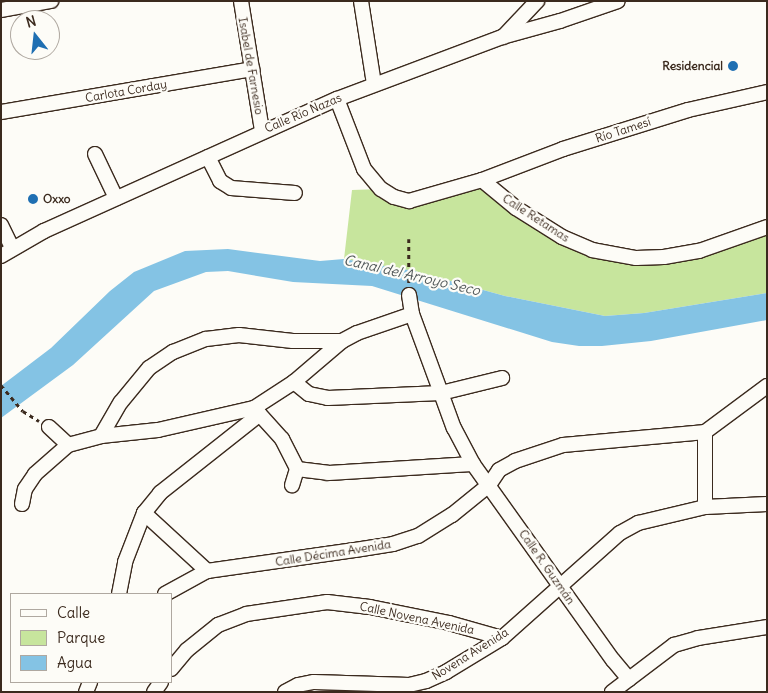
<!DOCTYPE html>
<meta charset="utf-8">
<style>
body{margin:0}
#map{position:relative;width:768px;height:693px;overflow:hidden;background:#fdfcf7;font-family:Delius,sans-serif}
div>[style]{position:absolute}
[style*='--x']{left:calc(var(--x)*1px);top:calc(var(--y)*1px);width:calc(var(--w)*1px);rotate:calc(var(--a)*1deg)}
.green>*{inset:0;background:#c7e59d}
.water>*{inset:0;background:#84c3e4}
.path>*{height:2.5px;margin-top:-1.25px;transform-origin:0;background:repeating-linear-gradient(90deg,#3b2a1e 0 4px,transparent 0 8px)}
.roads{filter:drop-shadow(1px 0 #3b2a1e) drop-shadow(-1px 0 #3b2a1e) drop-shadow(0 1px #3b2a1e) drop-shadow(0 -1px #3b2a1e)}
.minor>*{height:14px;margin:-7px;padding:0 7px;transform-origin:7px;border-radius:7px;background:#fdfcf7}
.dots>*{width:14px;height:14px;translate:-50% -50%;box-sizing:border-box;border:2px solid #fdfcf7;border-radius:50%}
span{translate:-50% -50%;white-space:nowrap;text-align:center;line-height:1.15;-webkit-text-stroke:4.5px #fdfcf7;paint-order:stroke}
.street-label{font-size:12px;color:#3b2a1e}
.poi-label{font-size:12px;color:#3b2a1e;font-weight:700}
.right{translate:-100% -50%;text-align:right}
.left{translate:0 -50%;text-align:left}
.water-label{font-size:14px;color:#515859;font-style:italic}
.frame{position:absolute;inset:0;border:2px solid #3b2a1e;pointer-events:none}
.legend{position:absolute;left:10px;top:593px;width:162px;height:90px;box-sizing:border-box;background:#fdfcf7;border:1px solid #afa8a0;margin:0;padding:6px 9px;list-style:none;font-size:15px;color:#3b2a1e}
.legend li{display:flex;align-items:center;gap:10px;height:25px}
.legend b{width:25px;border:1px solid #afa8a0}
.north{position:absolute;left:10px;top:10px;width:50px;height:50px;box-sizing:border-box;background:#fdfcf7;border:1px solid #afa8a0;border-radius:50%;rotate:344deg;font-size:14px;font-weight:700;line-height:20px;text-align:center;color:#3b2a1e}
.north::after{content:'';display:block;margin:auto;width:18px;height:22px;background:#1f6fb2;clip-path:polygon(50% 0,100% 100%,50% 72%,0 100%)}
</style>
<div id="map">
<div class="green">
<div style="clip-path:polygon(482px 180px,592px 250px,664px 257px,767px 227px,767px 293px,644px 313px,605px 316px,505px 296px,414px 271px,344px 259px,352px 190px,381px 189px,394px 197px)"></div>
</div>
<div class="water">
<div style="clip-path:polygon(228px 249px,320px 261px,344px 259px,414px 271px,505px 296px,605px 316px,644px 313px,767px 293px,767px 320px,651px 341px,602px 346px,579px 346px,552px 342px,372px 286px,293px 282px,228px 271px,206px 272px,154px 291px,73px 365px,1px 418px,1px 386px,51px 348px,110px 291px,134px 272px,185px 251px)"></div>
</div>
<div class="path">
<div style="--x:409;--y:239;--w:45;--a:90"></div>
<div style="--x:1;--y:385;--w:34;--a:50"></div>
<div style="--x:23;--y:411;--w:19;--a:32"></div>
</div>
<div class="roads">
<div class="minor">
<div style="--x:241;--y:1;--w:132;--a:80.8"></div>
<div style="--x:361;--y:1;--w:84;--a:81.1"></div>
<div style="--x:1;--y:10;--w:51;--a:-10.2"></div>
<div style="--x:503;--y:37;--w:50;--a:-46.6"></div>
<div style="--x:337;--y:99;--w:75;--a:68.9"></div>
<div style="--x:364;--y:169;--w:26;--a:50"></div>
<div style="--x:381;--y:189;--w:15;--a:32"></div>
<div style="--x:394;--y:197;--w:16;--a:15"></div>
<div style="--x:409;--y:201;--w:76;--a:-16"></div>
<div style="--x:482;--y:180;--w:87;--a:-20.9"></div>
<div style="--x:563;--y:149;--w:131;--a:-17.3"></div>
<div style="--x:688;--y:110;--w:81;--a:-12.8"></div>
<div style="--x:1;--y:112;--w:255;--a:-9.7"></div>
<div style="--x:95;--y:154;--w:49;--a:64.5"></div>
<div style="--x:208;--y:157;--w:27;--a:63"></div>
<div style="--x:220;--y:181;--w:13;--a:32"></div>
<div style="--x:231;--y:188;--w:64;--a:4.5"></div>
<div style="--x:482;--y:180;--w:44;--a:39.5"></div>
<div style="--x:516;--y:208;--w:54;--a:32.2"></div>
<div style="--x:562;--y:237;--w:33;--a:23"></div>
<div style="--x:592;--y:250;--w:45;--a:10.3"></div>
<div style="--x:636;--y:258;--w:28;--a:-2"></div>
<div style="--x:664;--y:257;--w:36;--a:-10"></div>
<div style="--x:699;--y:251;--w:72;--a:-19.4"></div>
<div style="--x:1;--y:225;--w:25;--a:64"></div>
<div style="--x:1;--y:256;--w:50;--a:-30.2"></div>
<div style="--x:44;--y:231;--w:321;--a:-24.3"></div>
<div style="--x:337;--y:99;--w:176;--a:-20.6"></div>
<div style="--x:502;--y:37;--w:60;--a:-15.4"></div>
<div style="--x:560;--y:21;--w:61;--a:-19"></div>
<div style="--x:409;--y:295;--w:19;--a:81"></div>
<div style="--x:412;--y:314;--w:84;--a:69.8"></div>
<div style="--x:441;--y:393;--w:37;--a:70"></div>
<div style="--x:454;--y:428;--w:41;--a:62.2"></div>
<div style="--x:473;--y:464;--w:241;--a:54.5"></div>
<div style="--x:613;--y:660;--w:25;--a:50"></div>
<div style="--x:294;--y:382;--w:19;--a:39"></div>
<div style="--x:309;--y:394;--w:19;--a:12"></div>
<div style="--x:328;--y:398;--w:113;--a:-2.5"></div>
<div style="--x:441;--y:393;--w:63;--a:-13.8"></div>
<div style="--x:254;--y:408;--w:42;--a:47.9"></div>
<div style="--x:282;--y:439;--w:34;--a:63"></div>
<div style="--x:297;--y:469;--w:17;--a:107"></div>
<div style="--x:49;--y:427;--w:26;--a:43"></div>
<div style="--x:68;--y:445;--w:34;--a:-15"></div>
<div style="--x:101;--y:436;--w:57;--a:-6"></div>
<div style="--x:158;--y:430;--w:98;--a:-12.9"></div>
<div style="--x:254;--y:408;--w:48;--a:-33"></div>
<div style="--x:294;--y:382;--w:63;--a:-40.5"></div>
<div style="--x:342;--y:341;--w:17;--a:-28"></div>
<div style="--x:357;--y:333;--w:58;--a:-19.1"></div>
<div style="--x:705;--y:432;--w:75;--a:90"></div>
<div style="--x:101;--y:436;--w:39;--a:-60"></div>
<div style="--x:121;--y:402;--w:44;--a:-50.5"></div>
<div style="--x:149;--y:368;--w:29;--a:-34"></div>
<div style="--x:173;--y:352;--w:35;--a:-22"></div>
<div style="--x:206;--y:339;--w:33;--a:-7"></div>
<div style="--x:239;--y:335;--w:54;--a:6.3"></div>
<div style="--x:293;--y:341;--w:49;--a:0"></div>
<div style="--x:297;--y:469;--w:31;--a:7"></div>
<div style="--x:328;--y:473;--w:145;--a:-3.6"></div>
<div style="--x:22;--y:504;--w:15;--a:-79"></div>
<div style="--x:25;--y:489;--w:18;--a:-56"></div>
<div style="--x:35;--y:474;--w:44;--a:-41.3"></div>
<div style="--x:144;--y:513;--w:86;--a:42.6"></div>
<div style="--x:119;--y:594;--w:33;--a:-79"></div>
<div style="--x:125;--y:562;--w:53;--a:-68.8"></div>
<div style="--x:144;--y:513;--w:26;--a:-51"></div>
<div style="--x:160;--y:493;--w:127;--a:-38.3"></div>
<div style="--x:165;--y:594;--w:48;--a:-28.7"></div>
<div style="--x:207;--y:571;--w:149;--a:-8.1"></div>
<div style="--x:355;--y:550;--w:38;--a:-9"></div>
<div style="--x:393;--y:544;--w:26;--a:-18"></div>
<div style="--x:418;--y:536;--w:40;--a:-32"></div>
<div style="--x:452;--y:515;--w:48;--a:-39"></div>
<div style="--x:489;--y:485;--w:18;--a:-56"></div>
<div style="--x:499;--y:470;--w:18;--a:-29"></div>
<div style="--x:515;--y:461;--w:51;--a:-18.4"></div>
<div style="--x:563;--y:445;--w:143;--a:-5.2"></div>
<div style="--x:705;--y:432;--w:77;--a:-36.6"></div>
<div style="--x:171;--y:669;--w:25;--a:-50"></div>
<div style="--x:187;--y:650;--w:40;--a:-39"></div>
<div style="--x:218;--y:625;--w:30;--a:-21"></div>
<div style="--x:246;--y:614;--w:82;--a:-8.4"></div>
<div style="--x:327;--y:602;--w:43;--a:6.6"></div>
<div style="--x:370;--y:607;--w:81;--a:11.4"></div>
<div style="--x:449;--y:623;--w:55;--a:15.8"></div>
<div style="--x:86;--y:692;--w:11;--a:-68"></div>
<div style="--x:154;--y:692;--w:12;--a:-55"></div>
<div style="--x:285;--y:692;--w:15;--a:-28"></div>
<div style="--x:298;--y:685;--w:16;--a:-11"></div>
<div style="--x:314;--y:682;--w:95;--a:1.8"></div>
<div style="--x:409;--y:685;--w:17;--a:-13"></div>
<div style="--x:426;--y:681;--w:22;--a:-24"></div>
<div style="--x:446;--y:672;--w:66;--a:-31.3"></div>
<div style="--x:502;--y:638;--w:158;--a:-41.7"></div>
<div style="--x:620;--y:533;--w:21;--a:-29"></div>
<div style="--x:638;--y:523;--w:69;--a:-13.4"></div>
<div style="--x:705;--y:507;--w:62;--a:-2.8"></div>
<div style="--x:612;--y:692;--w:78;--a:-37.2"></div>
<div style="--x:674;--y:645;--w:25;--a:-16"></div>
<div style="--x:698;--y:638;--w:70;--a:-9.1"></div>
</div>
</div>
<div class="dots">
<div style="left:733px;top:66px;background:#1f6fb2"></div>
<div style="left:33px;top:199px;background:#1f6fb2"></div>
</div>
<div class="street-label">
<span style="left:251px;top:66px;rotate:80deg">Isabel de Farnesio</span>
<span style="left:126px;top:91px;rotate:-10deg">Carlota Corday</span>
<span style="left:303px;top:113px;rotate:-23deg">Calle Río Nazas</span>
<span style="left:623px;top:130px;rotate:-18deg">Río Tamesí</span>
<span style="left:536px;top:218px;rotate:33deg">Calle Retamas</span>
<span style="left:333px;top:553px;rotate:-9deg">Calle Décima Avenida</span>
<span style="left:547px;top:567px;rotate:55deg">Calle R. Guzmán</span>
<span style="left:417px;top:618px;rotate:12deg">Calle Novena Avenida</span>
<span style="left:470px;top:654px;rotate:-32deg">Novena Avenida</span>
</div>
<div class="poi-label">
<span class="right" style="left:723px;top:66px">Residencial</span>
<span class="left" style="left:43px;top:199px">Oxxo</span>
</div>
<div class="water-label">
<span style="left:412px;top:275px;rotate:13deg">Canal del Arroyo Seco</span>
</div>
<div class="frame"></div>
<ul class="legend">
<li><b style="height:6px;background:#fdfcf7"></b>Calle</li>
<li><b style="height:14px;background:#c7e59d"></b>Parque</li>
<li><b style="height:14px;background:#84c3e4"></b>Agua</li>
</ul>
<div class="north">N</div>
</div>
